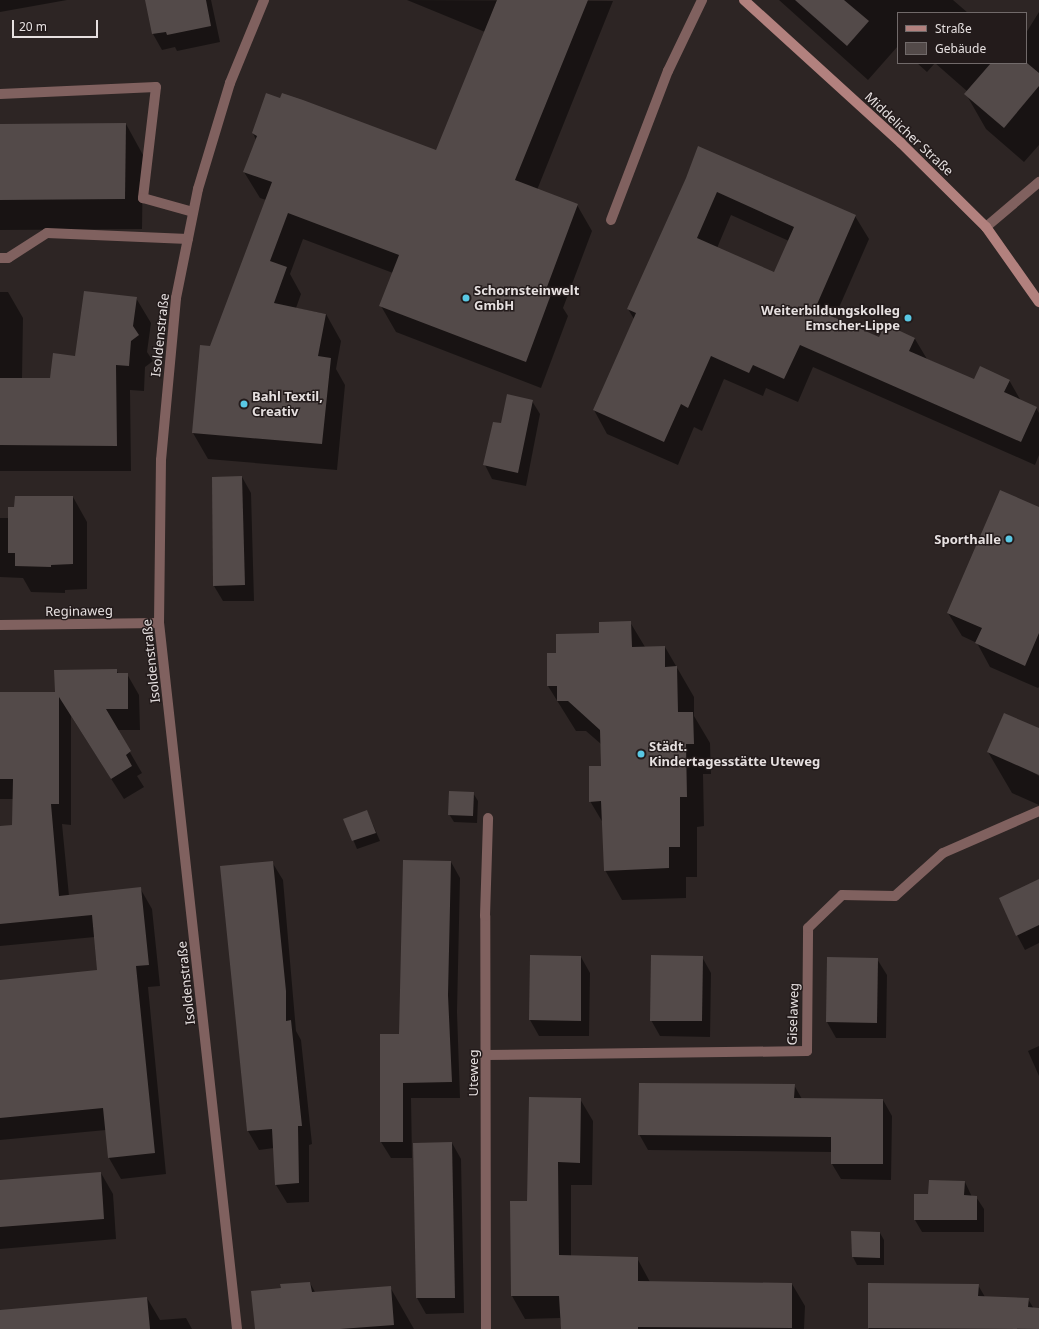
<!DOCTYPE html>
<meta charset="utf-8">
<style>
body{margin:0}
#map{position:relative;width:1039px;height:1329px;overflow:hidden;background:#2d2524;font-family:"Noto Sans",sans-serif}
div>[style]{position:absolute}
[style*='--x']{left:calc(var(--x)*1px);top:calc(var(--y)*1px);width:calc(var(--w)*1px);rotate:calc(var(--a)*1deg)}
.shadow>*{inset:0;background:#0007}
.building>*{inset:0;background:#534a49}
.lane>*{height:10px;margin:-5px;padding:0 5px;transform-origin:5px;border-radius:5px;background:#80615f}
.street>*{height:10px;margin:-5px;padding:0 5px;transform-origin:5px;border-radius:5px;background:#80615f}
.secondary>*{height:10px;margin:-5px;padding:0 5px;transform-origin:5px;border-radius:5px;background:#b2817e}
.dots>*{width:11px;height:11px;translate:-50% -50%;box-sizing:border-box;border:2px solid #231b1b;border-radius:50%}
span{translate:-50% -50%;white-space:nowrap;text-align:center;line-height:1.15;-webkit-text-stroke:3px #231b1b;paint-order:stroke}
.street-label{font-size:13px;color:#e6e0e0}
.poi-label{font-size:13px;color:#e6e0e0;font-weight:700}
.left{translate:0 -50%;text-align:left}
.right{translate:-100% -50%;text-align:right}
.legend{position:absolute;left:897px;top:12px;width:130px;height:52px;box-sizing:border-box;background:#231b1b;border:1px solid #716a6a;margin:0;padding:5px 7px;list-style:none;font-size:12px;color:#e6e0e0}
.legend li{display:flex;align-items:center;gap:8px;height:20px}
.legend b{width:20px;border:1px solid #716a6a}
.scale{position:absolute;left:12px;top:20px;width:86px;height:18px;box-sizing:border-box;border:2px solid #e6e0e0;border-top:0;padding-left:5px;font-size:12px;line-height:14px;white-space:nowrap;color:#e6e0e0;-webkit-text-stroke:3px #231b1b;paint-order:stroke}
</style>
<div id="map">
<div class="shadow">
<div style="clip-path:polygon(0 0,67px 0,0 12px)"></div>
<div style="clip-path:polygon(146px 0,211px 0,220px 42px,177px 51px,175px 47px,162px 50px,153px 34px)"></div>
<div style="clip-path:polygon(407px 0,613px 1px,537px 190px,577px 205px,592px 231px,563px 308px,568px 316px,541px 388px,396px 332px,381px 306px,393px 273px,303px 239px,290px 274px,301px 294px,296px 308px,326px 314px,341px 341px,336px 369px,345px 385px,337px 470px,208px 459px,193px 433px,211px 347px,266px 200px,260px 198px,244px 172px,256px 140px,253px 133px,437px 152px,485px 32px)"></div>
<div style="clip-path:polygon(779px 0,953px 0,968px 13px,898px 13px,898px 46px,868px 80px)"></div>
<div style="clip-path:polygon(1039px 12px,1039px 145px,1024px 162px,986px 129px,966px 94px,968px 92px,935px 63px,927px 72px,917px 63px,1026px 63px,1026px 33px)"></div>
<div style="clip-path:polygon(126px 124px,143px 155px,142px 229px,0 230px,0 125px)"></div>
<div style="clip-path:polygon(evenodd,687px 179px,855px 216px,869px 239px,834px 319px,880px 338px,915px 339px,927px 359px,975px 381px,1009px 380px,1021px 401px,1036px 408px,1039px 413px,1039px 455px,1035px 465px,813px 367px,798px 402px,766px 388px,763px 396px,724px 379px,702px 431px,694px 427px,678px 465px,607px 434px,594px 410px,634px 319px,628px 309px,687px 179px,731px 215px,789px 241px,775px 274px,717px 248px,731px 215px)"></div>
<div style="clip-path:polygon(0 292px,8px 292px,23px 318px,22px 379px,51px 379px,136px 298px,151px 323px,147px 352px,153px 361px,145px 367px,144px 391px,130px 390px,131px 471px,0 471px)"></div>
<div style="clip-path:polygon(532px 401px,540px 414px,526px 486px,492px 479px,485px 465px,502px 424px)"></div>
<div style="clip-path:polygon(242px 477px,251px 493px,254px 601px,223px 601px,214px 586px)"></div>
<div style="clip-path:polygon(73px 497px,87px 522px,87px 589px,65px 590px,65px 593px,31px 592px,23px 578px,0 577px,0 518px,9px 518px,15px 508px)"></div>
<div style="clip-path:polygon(1039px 508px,1039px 687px,1038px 688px,990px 667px,977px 643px,962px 636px,948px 613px)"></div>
<div style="clip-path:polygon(630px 622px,645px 647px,665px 647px,694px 697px,694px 716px,710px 743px,711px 774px,703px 774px,704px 826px,697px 827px,697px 877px,686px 877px,686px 898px,622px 900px,605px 870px,603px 823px,590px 801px,602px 767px,601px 744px,586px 731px,576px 731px,548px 686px,557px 654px)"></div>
<div style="clip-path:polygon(116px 670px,119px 674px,127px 674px,139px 695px,140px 730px,117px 730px,142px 773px,137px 776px,144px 787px,124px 799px,71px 716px,71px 825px,62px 824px,69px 896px,140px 888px,152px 909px,160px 986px,148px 987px,166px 1174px,121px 1179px,109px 1158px,106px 1130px,0 1140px,0 981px,99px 971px,95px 937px,0 946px,0 846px,13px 845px,13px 799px,0 799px,0 693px,56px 693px)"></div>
<div style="clip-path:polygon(1039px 729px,1039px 774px,1022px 766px,1039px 776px,1039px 805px,1012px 793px,988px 752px)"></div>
<div style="clip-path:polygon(473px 793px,478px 801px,477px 823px,454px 822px,449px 814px)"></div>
<div style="clip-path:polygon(367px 811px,380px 841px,357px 849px,345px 820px)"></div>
<div style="clip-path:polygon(272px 862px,283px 880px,296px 1031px,301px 1040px,312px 1144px,309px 1145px,309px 1202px,287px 1203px,276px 1185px,274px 1148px,259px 1150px,248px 1131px,221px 867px)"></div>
<div style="clip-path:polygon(451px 862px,460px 878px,457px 1012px,460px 1098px,411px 1098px,412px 1158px,391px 1158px,381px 1142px,400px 1035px)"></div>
<div style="clip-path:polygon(1039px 880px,1039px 943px,1025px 950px,1017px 935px)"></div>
<div style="clip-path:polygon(581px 957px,590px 973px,589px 1036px,539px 1036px,530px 1020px)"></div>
<div style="clip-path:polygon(702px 957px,711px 973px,710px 1037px,660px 1036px,651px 1020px)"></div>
<div style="clip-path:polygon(877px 959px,887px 975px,886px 1038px,836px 1038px,827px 1022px)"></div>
<div style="clip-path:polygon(1039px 1046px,1039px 1076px,1028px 1051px)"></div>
<div style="clip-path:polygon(794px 1085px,802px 1099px,883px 1100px,892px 1116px,891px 1180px,841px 1179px,832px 1164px,832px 1152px,648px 1150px,639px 1134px)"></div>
<div style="clip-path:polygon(580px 1099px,593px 1121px,592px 1185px,571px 1185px,571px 1256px,637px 1258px,650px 1282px,792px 1284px,805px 1306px,804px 1329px,562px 1329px,560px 1318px,525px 1319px,512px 1296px,511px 1202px,528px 1202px)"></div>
<div style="clip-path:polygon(452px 1143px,461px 1159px,464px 1313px,426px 1314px,417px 1298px)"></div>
<div style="clip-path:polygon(101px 1173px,113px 1194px,116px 1239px,0 1249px,0 1182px)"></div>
<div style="clip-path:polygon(965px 1182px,972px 1197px,976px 1197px,984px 1209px,984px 1232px,922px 1232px,915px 1220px,929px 1195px)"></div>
<div style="clip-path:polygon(852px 1232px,880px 1233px,884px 1240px,884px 1265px,857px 1265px,853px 1257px)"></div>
<div style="clip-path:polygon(310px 1283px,315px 1292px,390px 1287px,414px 1329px,256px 1329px)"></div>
<div style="clip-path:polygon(869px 1284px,978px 1285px,985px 1297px,1028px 1299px,1034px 1309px,1039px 1309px,1039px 1329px,869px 1329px)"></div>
<div style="clip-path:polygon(147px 1298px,160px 1320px,186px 1318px,192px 1329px,0 1329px,0 1311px)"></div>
</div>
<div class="building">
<div style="clip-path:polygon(145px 0,206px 0,211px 26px,167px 35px,166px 32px,152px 34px)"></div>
<div style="clip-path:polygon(497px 0,588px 0,515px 180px,578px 204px,547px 287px,553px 289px,526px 362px,379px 306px,399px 255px,288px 213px,270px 261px,287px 267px,274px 303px,326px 314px,318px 356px,331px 358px,322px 444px,192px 433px,200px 345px,210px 346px,272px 182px,243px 172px,257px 136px,252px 133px,266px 93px,280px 98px,282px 93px,303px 100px,436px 150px)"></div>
<div style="clip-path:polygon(795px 0,844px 0,869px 21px,847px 46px)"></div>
<div style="clip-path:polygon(991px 63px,1027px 63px,1039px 73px,1039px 86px,1004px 128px,964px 94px)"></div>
<div style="clip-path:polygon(126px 123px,125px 199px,0 200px,0 124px)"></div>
<div style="clip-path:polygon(evenodd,698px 146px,856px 215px,815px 309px,879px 337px,885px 324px,915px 338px,909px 351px,974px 379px,980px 366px,1010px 380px,1004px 392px,1037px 407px,1021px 442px,800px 345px,784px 379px,753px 365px,749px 373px,711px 356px,688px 408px,681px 404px,664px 442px,593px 410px,636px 313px,627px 309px,686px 178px,698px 146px,717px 192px,794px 227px,774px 272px,697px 238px,717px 192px)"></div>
<div style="clip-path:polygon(84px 291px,137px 297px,133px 326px,139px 335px,131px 341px,129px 366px,116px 365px,117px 446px,0 445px,0 378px,50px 378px,53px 353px,75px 356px)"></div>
<div style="clip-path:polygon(507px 394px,533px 400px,518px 473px,483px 465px,493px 422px,501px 423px)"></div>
<div style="clip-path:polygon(242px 476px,245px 585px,213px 586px,212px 477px)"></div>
<div style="clip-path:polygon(1000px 490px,1039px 507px,1039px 633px,1025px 666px,975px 643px,982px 628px,947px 613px)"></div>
<div style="clip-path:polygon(15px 496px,73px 496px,73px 564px,51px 565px,51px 567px,15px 566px,15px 553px,8px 553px,8px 507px,14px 507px)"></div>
<div style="clip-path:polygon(631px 621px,632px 647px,665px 646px,665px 667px,677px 666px,678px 712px,693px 712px,694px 744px,686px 744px,687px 797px,680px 797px,680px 847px,669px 847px,669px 868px,604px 871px,601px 801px,589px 802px,589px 766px,601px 766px,600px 730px,568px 701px,557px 701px,557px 686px,547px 686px,547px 653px,556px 653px,556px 634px,599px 633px,599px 622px)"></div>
<div style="clip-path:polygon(117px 669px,117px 673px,128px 673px,128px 709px,106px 709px,131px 751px,126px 755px,132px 766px,111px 779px,59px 697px,59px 804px,51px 804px,59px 896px,141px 887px,149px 965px,136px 966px,155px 1153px,108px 1158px,103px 1108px,0 1118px,0 980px,97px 970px,92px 915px,0 924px,0 826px,12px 825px,13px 779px,0 779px,0 692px,55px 692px,54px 670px)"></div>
<div style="clip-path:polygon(1004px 713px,1039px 728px,1039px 775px,987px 752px)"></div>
<div style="clip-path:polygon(449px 791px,474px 792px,473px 816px,448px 815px)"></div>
<div style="clip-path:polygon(367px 810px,376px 833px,352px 841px,343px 819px)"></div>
<div style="clip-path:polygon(403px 860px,451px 861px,448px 995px,452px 1082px,403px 1083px,403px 1142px,380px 1142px,380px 1034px,399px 1034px)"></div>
<div style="clip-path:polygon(273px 861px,286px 991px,286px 1021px,291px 1020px,302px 1126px,298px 1126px,299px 1183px,275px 1185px,272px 1129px,247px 1131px,220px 866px)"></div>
<div style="clip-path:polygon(1039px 879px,1039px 925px,1016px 936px,999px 898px)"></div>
<div style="clip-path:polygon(530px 955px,581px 956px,581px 1021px,529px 1020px)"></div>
<div style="clip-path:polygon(651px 955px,703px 956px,702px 1021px,650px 1021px)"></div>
<div style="clip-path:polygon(827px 957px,878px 958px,877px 1023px,826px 1022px)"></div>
<div style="clip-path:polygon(639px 1083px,795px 1084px,794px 1098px,883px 1099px,883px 1164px,831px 1164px,831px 1137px,638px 1135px)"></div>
<div style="clip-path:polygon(529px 1097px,581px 1098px,580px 1163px,558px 1162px,559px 1255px,638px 1257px,638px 1281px,792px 1283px,792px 1328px,638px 1327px,638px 1329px,561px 1329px,559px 1296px,511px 1296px,510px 1201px,527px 1201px)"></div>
<div style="clip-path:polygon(452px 1142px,455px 1298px,416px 1298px,413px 1143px)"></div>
<div style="clip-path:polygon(101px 1172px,104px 1219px,0 1227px,0 1180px)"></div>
<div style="clip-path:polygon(929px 1180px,965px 1181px,964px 1195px,977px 1196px,977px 1220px,914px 1220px,914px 1194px,928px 1194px)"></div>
<div style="clip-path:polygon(851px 1231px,880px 1232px,880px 1258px,852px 1257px)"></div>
<div style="clip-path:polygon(310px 1282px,312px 1292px,391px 1286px,394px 1325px,340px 1329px,255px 1329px,251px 1291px,281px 1288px,280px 1284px)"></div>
<div style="clip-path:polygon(868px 1283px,979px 1284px,978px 1296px,1029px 1298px,1028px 1307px,1039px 1308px,1039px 1329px,868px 1328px)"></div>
<div style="clip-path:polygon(147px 1297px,150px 1329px,0 1329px,0 1310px)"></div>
</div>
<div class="lane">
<div style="--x:0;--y:94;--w:156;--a:-2.6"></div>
<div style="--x:156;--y:87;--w:112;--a:96.7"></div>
<div style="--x:143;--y:198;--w:52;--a:15.6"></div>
<div style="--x:611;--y:220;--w:160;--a:-69.1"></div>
<div style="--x:668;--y:71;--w:79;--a:-64.4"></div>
<div style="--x:0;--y:258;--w:8;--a:0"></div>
<div style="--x:8;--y:258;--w:46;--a:-32.7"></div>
<div style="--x:47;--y:233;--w:141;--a:2.4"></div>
</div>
<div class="street">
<div style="--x:986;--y:227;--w:70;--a:-40.3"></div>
<div style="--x:0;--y:625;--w:159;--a:-0.7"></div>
<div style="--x:486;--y:1055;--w:321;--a:-0.7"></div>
<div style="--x:807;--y:1051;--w:123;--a:-89.5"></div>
<div style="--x:808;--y:928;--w:47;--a:-44.1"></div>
<div style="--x:842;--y:895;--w:53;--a:1.1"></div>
<div style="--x:895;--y:896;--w:64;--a:-41.9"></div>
<div style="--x:943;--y:853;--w:105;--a:-23.6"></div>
<div style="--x:237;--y:1329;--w:710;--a:-96.3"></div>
<div style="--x:159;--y:623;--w:163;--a:-89.3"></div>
<div style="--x:161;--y:460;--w:163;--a:-84.7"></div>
<div style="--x:176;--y:298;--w:111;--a:-78.6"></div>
<div style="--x:198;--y:189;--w:111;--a:-73.2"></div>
<div style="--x:230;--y:83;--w:90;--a:-67.7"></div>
<div style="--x:486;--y:1329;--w:413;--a:-90.1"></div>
<div style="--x:485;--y:916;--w:98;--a:-88.2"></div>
</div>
<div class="secondary">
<div style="--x:744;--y:0;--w:212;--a:42.3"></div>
<div style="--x:901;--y:143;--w:120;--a:44.7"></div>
<div style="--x:986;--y:227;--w:92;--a:54.8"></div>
</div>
<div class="dots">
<div style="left:466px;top:298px;background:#59c8e4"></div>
<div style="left:908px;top:318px;background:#59c8e4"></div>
<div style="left:244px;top:404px;background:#59c8e4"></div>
<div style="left:1009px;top:539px;background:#59c8e4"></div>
<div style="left:641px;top:754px;background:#59c8e4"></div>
</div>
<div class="street-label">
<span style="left:909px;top:134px;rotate:43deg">Middelicher Straße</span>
<span style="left:160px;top:335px;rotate:-84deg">Isoldenstraße</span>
<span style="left:79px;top:611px;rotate:-1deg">Reginaweg</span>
<span style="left:151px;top:661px;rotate:-96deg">Isoldenstraße</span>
<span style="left:186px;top:983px;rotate:-96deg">Isoldenstraße</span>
<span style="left:793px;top:1014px;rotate:-88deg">Giselaweg</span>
<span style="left:473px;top:1073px;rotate:-90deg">Uteweg</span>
</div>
<div class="poi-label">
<span class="left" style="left:474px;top:298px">Schornsteinwelt<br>GmbH</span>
<span class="right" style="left:900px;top:318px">Weiterbildungskolleg<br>Emscher-Lippe</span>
<span class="left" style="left:252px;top:404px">Bahl Textil,<br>Creativ</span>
<span class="right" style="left:1001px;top:539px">Sporthalle</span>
<span class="left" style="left:649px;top:754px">Städt.<br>Kindertagesstätte Uteweg</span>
</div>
<ul class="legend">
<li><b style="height:5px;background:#b2817e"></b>Straße</li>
<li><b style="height:11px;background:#534a49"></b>Gebäude</li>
</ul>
<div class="scale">20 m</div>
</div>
